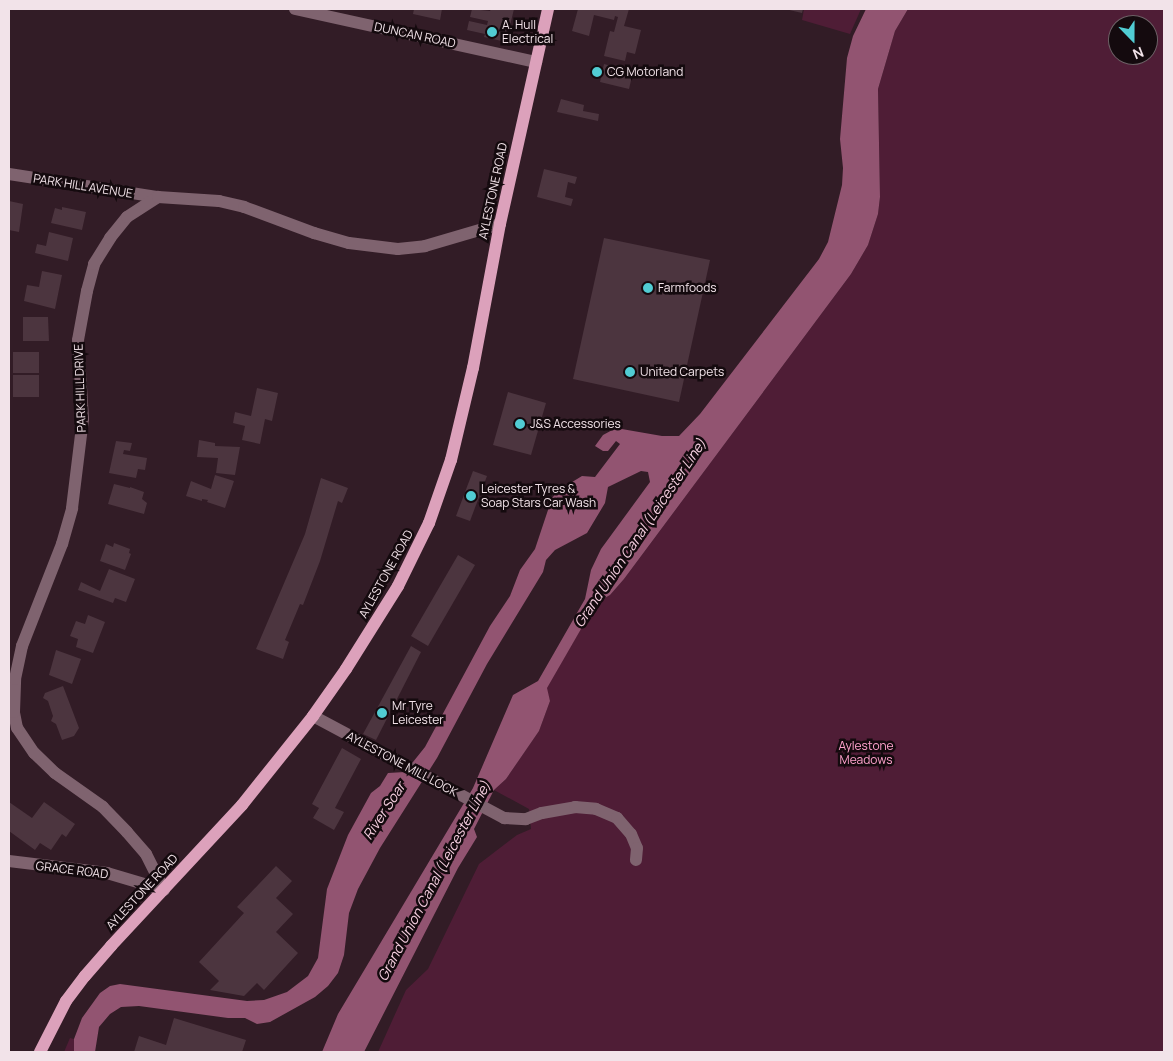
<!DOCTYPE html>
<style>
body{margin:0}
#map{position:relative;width:1173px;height:1061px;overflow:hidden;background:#321c26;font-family:Manrope,sans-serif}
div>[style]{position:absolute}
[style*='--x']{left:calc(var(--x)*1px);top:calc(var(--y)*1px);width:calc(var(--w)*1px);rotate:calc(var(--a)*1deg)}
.green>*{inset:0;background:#4f1d36}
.water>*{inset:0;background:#925471}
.building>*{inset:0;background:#4c353f}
.minor>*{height:12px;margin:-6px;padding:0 6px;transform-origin:6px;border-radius:6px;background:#7f636f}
.major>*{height:12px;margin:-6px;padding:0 6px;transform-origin:6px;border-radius:6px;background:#dca1bb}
.dots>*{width:14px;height:14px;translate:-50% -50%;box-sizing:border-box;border:2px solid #140a0e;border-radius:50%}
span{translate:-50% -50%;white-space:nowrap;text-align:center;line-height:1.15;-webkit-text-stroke:5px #140a0e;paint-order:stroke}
.poi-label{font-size:12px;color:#f2e3e9}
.left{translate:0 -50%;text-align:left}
.street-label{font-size:12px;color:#f2e3e9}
.park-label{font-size:12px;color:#ffa2cd}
.water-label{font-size:14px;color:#f5cedf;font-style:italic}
.frame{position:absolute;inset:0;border:10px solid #f2e3e9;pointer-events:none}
.north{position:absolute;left:1108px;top:15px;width:50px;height:50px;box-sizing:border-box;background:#140a0e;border:1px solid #6d6166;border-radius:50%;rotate:158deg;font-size:14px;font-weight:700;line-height:20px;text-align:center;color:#f2e3e9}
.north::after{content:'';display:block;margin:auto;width:18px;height:22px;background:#51ccd3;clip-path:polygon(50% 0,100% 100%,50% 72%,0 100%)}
</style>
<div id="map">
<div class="green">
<div style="clip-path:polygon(804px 9px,861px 9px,850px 34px,802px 20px)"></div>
<div style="clip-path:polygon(evenodd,908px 9px,1164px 9px,1164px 1052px,378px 1052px,406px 990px,428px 969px,479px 864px,517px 835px,531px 829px,529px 809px,494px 790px,506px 779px,539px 731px,550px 701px,546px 688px,596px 603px,610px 595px,624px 579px,851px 274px,868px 245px,878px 214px,880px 197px,878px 89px,895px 31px,908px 9px,1118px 25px,1148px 25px,1148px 55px,1118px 55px,1118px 25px)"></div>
<div style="clip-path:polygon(70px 1038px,74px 1039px,74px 1052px,64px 1052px)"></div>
</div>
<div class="water">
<div style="clip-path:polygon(866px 9px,908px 9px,895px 31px,878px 89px,880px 197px,878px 214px,868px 245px,851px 274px,624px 579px,610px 595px,596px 603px,547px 688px,550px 701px,539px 731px,506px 779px,494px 790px,474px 829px,477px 837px,458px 868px,364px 1052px,322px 1052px,338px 1014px,473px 788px,513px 695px,538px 681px,585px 599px,591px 570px,601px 549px,650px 482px,648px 472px,641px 471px,608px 487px,605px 503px,587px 533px,555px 550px,546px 560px,543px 572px,487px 664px,437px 758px,380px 848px,358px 889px,349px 913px,344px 955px,338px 973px,328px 986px,315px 997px,270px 1022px,257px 1024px,245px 1018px,228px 1018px,139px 1006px,121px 1007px,110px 1014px,99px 1027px,95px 1052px,74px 1052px,74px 1039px,82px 1018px,100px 993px,110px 986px,120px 984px,247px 1001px,264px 1000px,287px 992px,308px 976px,318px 958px,327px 889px,348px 835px,371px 793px,380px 786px,388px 773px,405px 772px,425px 747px,490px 626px,510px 596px,520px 570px,535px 549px,552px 498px,559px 490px,582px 476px,595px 477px,620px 444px,616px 441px,608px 451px,603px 451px,595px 446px,603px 435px,616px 428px,662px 436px,679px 436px,700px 414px,819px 259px,828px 242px,842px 185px,843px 168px,840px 139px,847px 58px,853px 36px)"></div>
</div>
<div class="building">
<div style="clip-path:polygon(414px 9px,442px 9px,440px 20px,413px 14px)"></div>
<div style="clip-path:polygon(472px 9px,490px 11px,491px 9px,514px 9px,506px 42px,484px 37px,485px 34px,467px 30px,469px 21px,487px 25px,488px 21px,470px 17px)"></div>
<div style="clip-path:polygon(578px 9px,629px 9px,624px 26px,641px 30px,635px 54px,627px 52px,625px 61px,604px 56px,610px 31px,614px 32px,618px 17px,615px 16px,614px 20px,594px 15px,589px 36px,572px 31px)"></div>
<div style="clip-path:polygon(785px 9px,803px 9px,802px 13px)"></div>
<div style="clip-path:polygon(604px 64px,633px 72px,629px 89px,600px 82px)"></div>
<div style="clip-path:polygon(561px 99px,584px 105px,583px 111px,599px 114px,598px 121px,557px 112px)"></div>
<div style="clip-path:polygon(544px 169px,577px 177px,575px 184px,568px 182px,565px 197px,573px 199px,571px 206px,537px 197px)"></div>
<div style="clip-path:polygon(9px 201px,23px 204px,19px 232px,9px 230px)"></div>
<div style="clip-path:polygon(62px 207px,86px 212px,82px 230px,51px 223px,55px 208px,62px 210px)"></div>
<div style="clip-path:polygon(49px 232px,73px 238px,68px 261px,35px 253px,37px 244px,46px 246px)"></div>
<div style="clip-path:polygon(604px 238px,710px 260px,679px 402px,573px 379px)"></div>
<div style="clip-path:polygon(42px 271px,62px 275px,55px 309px,24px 301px,27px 285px,39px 287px)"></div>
<div style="clip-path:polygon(23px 317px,48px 317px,49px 341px,23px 341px)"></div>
<div style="clip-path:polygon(13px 352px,39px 352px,39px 373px,13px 373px)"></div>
<div style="clip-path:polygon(13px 375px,39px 375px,39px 397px,13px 397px)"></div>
<div style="clip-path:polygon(257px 388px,278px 393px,272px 421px,265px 419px,260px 444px,242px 440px,245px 426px,233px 423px,235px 412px,251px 416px)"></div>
<div style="clip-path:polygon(508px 392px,546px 403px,531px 455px,493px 445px)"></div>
<div style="clip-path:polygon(199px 440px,215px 443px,215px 446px,240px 447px,235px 475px,216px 473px,218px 458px,197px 457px)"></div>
<div style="clip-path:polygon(116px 441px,132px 443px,130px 451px,124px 450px,123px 454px,147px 458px,145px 470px,138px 469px,136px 478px,109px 473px)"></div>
<div style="clip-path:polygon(473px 471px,487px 476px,470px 521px,456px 516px)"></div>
<div style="clip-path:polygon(215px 475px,234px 481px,225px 508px,207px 502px,208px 500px,202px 499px,202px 501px,186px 496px,191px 481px,211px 489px)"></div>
<div style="clip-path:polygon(321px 478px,348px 488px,342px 503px,338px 501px,320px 561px,303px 605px,300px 604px,285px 640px,289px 642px,283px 659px,256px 649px,305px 534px)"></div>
<div style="clip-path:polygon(114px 484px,130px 488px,130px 487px,144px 492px,142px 499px,147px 503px,144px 514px,108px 504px)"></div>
<div style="clip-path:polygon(114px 543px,130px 549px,129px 553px,131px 554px,125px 570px,100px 561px,106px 544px,113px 547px)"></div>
<div style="clip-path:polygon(458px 555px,475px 565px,428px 646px,411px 636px)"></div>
<div style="clip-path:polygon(109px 569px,135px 579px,126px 602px,115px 598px,113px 603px,78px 590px,81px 582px,100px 591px)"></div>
<div style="clip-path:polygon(88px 615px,105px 622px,93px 653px,76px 647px,78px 639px,70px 636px,76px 621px,85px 624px)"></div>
<div style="clip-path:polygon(411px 646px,421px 652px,376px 740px,363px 734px)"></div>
<div style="clip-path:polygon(56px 650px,81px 659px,72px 684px,49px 675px)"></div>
<div style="clip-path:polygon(63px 686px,79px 728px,74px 736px,62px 740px,56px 724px,51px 721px,53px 716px,48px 701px,43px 698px,45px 693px)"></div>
<div style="clip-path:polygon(342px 748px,361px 759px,335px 808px,344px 812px,334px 830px,313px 818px,319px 808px,312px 804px)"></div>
<div style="clip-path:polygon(9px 802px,32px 818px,44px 802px,75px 824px,66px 837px,62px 834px,51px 850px,40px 843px,35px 850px,9px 831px)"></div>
<div style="clip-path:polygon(276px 866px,292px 881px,276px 898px,293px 914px,276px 932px,298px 953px,264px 990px,257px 983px,244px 996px,210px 990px,219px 981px,199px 962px,244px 913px,237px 907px)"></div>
<div style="clip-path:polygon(174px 1018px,246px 1040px,242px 1052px,134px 1052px,139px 1036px,166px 1045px)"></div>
</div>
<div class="minor">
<div style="--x:295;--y:9;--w:247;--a:12.4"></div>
<div style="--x:9;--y:174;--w:151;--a:8.8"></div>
<div style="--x:313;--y:716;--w:217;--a:28.1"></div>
<div style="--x:504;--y:818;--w:22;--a:3"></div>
<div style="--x:526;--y:819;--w:17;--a:-21"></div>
<div style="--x:542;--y:813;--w:34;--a:-10"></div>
<div style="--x:575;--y:807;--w:21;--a:5"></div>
<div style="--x:596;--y:809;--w:23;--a:23"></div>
<div style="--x:617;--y:818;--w:21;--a:49"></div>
<div style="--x:631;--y:834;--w:15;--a:67"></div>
<div style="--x:637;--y:848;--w:12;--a:95"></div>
<div style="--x:9;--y:861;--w:99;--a:7"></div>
<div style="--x:107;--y:873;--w:59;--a:16.6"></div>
<div style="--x:164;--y:890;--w:40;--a:-116.6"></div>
<div style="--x:146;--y:854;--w:29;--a:-131"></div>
<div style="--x:127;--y:832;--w:35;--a:-134"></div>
<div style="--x:103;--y:807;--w:59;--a:-144.7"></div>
<div style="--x:55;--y:773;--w:29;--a:-136"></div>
<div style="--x:34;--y:753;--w:30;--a:-124"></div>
<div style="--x:17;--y:728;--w:16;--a:-101"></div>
<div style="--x:14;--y:712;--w:33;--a:-88"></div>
<div style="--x:15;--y:679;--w:34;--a:-78"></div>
<div style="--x:22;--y:646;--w:110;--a:-68.6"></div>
<div style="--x:62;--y:544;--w:37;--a:-74"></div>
<div style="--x:72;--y:508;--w:90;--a:-83"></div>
<div style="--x:83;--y:419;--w:79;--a:-93.6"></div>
<div style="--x:78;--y:340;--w:50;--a:-79.6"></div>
<div style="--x:87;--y:291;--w:28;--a:-75"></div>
<div style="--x:94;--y:264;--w:31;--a:-58"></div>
<div style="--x:110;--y:238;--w:27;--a:-51"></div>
<div style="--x:127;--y:217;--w:37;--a:-33"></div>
<div style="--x:158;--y:197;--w:61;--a:3.8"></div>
<div style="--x:219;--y:201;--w:26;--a:13"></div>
<div style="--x:244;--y:207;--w:75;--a:20.4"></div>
<div style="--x:314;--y:233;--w:36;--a:16"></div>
<div style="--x:349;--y:243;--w:49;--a:7"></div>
<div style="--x:398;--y:249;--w:27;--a:-6"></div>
<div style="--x:425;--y:246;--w:78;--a:-16.3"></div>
</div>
<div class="major">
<div style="--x:40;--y:1052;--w:57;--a:-63"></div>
<div style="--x:66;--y:1001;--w:31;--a:-53"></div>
<div style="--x:85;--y:976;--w:40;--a:-49"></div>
<div style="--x:111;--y:946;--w:192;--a:-47.1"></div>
<div style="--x:242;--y:805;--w:114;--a:-51.4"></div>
<div style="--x:313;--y:716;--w:57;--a:-54.9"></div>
<div style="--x:346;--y:669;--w:98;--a:-57.9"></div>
<div style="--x:398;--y:586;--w:70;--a:-63.8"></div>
<div style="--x:429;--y:523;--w:67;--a:-70.8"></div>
<div style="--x:451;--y:460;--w:95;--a:-76.6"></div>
<div style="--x:473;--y:368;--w:147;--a:-79.4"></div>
<div style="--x:500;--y:224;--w:220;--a:-77.4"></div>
</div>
<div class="dots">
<div style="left:492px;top:32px;background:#51ccd3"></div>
<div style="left:597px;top:72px;background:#51ccd3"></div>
<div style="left:648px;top:288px;background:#51ccd3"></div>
<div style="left:630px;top:372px;background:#51ccd3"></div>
<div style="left:520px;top:424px;background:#51ccd3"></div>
<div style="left:471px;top:496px;background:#51ccd3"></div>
<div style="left:382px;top:713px;background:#51ccd3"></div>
</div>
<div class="poi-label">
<span class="left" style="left:502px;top:32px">A. Hull<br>Electrical</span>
<span class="left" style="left:607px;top:72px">CG Motorland</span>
<span class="left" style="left:658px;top:288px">Farmfoods</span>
<span class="left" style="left:640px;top:372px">United Carpets</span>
<span class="left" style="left:530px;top:424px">J&amp;S Accessories</span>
<span class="left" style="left:481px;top:496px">Leicester Tyres &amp;<br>Soap Stars Car Wash</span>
<span class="left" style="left:392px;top:713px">Mr Tyre<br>Leicester</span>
</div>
<div class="street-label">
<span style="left:415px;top:35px;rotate:12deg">DUNCAN ROAD</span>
<span style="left:83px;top:186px;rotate:9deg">PARK HILL AVENUE</span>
<span style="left:493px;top:191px;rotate:-78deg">AYLESTONE ROAD</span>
<span style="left:80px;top:388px;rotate:-92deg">PARK HILL DRIVE</span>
<span style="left:386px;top:574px;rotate:-61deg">AYLESTONE ROAD</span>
<span style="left:402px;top:764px;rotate:28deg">AYLESTONE MILL LOCK</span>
<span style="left:72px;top:870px;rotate:7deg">GRACE ROAD</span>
<span style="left:142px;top:892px;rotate:-47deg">AYLESTONE ROAD</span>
</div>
<div class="park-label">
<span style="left:866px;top:753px">Aylestone<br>Meadows</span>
</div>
<div class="water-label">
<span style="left:640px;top:533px;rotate:-56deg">Grand Union Canal (Leicester Line)</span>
<span style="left:384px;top:811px;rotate:-57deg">River Soar</span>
<span style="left:434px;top:881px;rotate:-62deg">Grand Union Canal (Leicester Line)</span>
</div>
<div class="frame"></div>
<div class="north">N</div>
</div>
